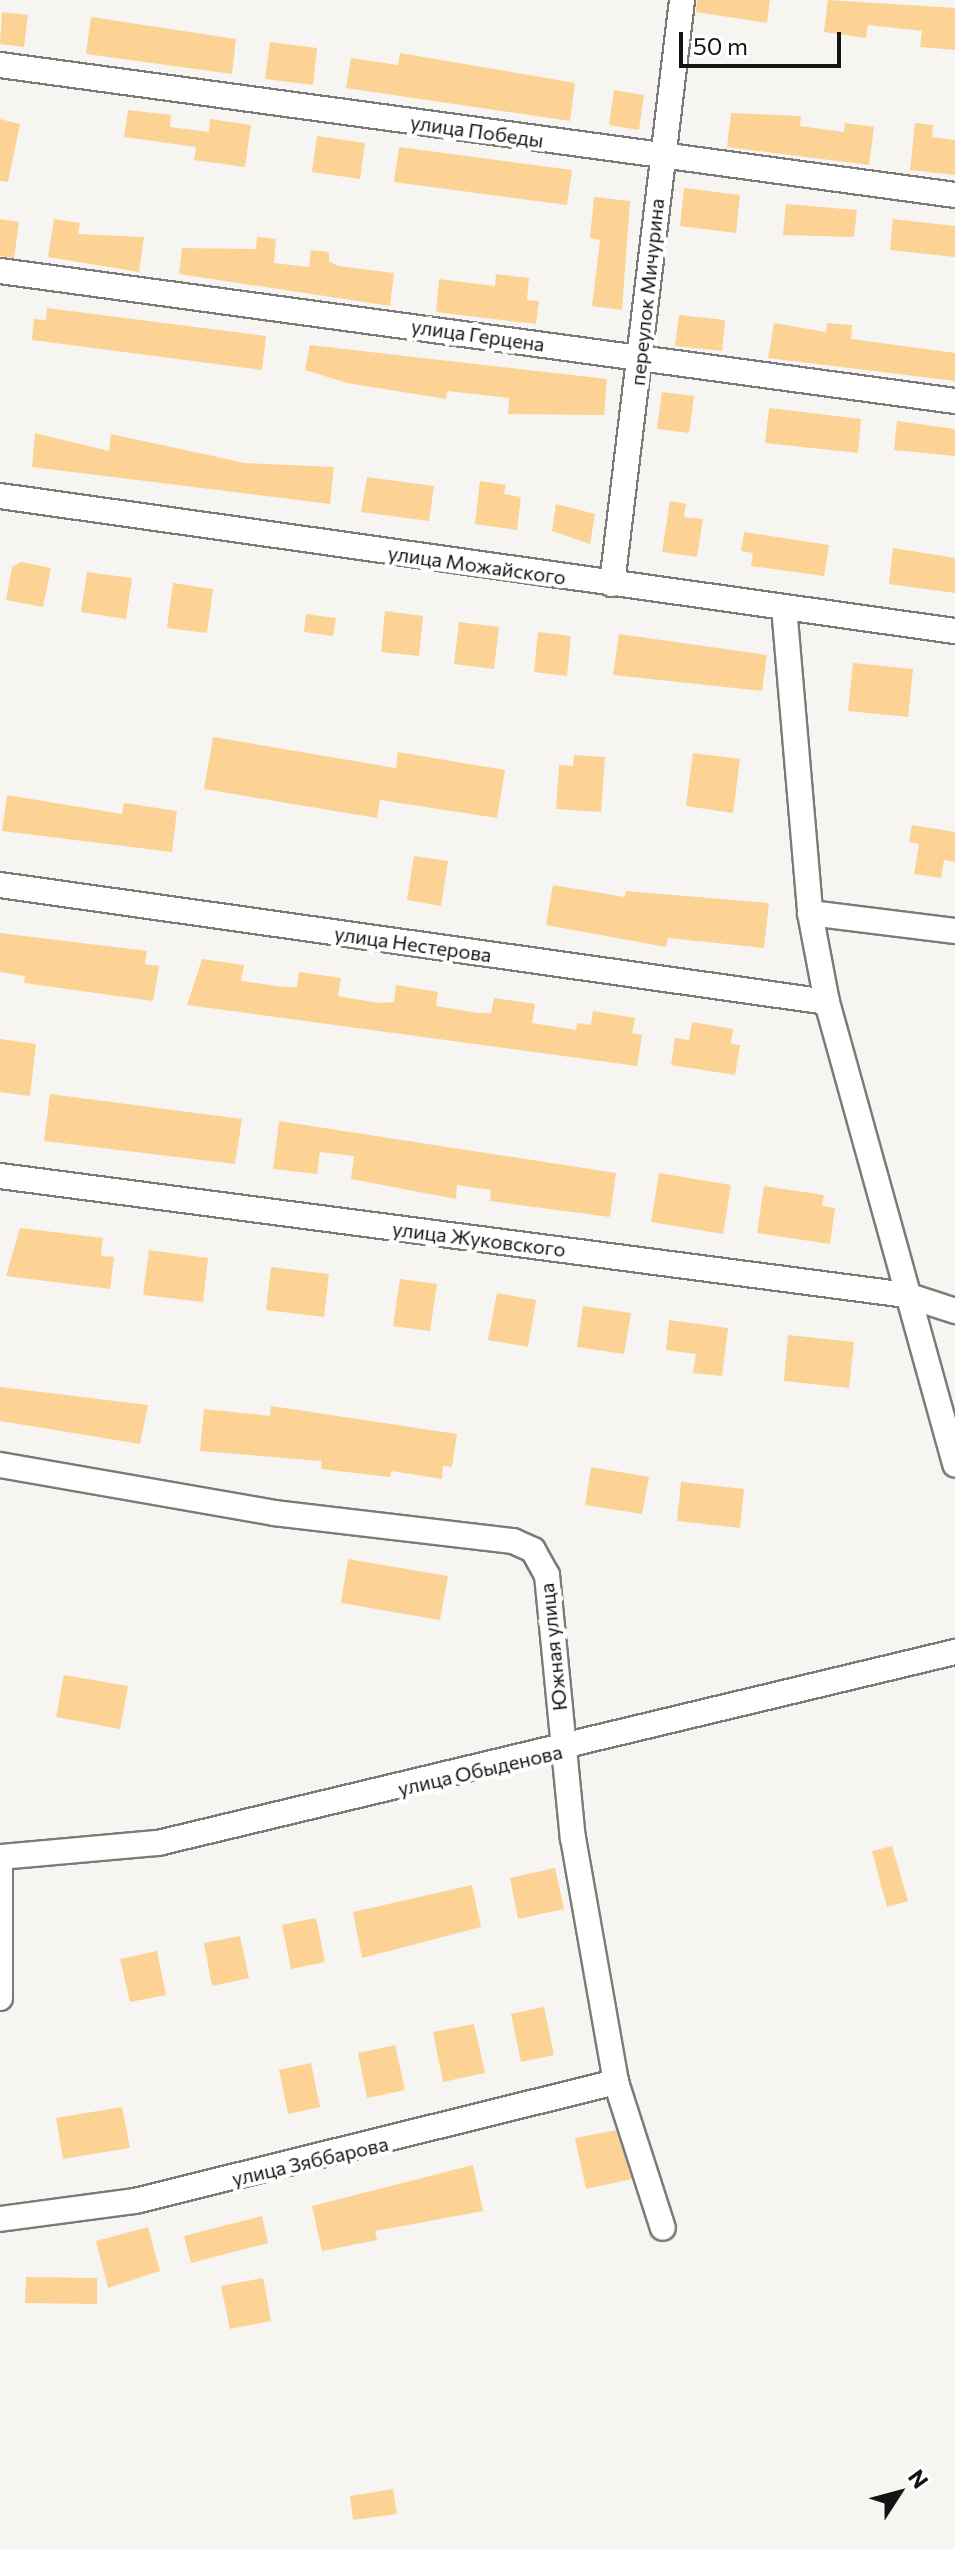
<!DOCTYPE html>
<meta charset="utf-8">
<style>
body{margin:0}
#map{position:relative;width:955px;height:2549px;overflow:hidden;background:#f7f5f2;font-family:Commissioner,sans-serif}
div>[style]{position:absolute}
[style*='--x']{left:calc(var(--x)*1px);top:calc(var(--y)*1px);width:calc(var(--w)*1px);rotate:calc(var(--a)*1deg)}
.building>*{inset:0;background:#fcd394}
.roads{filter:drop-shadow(2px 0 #7d7b79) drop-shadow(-2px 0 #7d7b79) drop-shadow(0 2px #7d7b79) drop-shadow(0 -2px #7d7b79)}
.minor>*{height:24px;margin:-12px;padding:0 12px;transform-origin:12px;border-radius:12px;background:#fff}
span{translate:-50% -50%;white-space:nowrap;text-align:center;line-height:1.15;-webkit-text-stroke:8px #fff;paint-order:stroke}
.street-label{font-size:20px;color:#141413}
.north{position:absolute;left:859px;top:2453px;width:80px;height:80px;-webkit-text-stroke:6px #fff;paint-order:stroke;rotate:54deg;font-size:22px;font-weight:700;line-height:32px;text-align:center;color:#141413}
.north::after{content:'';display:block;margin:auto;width:28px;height:36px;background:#141413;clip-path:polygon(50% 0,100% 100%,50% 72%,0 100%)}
.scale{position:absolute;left:679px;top:32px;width:162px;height:36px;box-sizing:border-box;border:4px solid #141413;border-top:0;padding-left:10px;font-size:24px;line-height:28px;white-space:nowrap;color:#141413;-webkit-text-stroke:6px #fff;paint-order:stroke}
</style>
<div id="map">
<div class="building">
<div style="clip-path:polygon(697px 0,770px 0,767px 23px,696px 12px)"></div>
<div style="clip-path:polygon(828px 0,955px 8px,955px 50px,920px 47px,922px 31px,868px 25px,866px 38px,824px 32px)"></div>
<div style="clip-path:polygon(2px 12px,28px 15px,24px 47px,0 44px)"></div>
<div style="clip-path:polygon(91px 17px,236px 39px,232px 74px,86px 54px)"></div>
<div style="clip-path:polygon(270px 42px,317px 48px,313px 85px,265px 79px)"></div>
<div style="clip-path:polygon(400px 53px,575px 83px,570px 121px,346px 88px,351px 58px,398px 65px)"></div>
<div style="clip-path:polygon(614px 90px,644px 95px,639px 130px,609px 125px)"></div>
<div style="clip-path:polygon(128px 110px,171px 115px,170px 127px,209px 132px,210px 119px,251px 125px,245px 167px,194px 160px,196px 147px,124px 137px)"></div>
<div style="clip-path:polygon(731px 113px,801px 116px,800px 126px,844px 132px,845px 123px,874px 127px,869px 165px,727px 147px)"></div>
<div style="clip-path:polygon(0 119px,20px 124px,8px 182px,0 181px)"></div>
<div style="clip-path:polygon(915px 123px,933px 125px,932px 137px,955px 140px,955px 175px,910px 170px)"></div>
<div style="clip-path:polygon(317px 136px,365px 143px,360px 179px,312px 172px)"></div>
<div style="clip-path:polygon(399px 147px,572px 170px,567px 205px,394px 182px)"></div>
<div style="clip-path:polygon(684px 188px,740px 195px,736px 233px,680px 226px)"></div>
<div style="clip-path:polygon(594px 197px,630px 201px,622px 310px,592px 306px,600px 240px,590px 238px)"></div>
<div style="clip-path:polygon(786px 204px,857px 210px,854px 237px,783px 235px)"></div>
<div style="clip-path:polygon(0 219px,19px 222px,14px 258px,0 256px)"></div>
<div style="clip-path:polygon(54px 219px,80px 223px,78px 234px,144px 237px,139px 272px,48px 257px)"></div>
<div style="clip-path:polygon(893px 219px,955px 226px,955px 257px,890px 250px)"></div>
<div style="clip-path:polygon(257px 237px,276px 239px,274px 263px,309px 267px,311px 250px,329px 252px,329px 261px,338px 266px,394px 273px,390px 306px,179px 274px,182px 248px,256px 249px)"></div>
<div style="clip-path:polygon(496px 274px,529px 278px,527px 300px,539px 301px,536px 324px,436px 312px,439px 279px,495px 286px)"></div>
<div style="clip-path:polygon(47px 308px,266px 336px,262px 370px,32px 340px,34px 319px,46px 320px)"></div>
<div style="clip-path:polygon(679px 315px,725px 320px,722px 351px,675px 346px)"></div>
<div style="clip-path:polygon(774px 323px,826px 332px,827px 323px,852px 325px,851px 339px,955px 353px,955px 381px,768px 358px)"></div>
<div style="clip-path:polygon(310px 345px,607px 379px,604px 415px,508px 414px,509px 398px,447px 391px,446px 399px,347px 383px,305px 370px)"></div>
<div style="clip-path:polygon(662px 392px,694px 396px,689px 433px,657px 429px)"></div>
<div style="clip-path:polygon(769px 408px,861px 419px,858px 453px,765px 443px)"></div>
<div style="clip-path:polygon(897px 421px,955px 429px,955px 456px,894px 450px)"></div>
<div style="clip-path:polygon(35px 433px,109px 451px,111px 434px,245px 463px,334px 467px,330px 504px,32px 467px)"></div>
<div style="clip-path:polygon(367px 477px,434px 486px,429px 521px,361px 512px)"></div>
<div style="clip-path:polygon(480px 481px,506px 485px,504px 494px,521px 497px,517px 530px,475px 524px)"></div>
<div style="clip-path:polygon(670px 501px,686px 504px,684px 517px,703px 519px,697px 557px,662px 552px)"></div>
<div style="clip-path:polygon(556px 504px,595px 514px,590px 544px,552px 531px)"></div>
<div style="clip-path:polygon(744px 532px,829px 545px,824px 576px,751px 566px,753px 553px,741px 551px)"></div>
<div style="clip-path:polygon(893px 548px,955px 558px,955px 593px,889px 584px)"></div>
<div style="clip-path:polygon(21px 562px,51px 568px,43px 607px,6px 600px,12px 567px)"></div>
<div style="clip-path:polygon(87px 572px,132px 578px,126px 619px,81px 612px)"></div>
<div style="clip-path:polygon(173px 583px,213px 589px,207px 633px,167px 628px)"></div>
<div style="clip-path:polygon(385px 611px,423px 616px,419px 656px,381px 652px)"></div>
<div style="clip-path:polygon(306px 614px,336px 618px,333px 636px,304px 632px)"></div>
<div style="clip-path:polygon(459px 622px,499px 627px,494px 669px,454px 664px)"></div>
<div style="clip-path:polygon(538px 632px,571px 636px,567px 676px,534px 672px)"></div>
<div style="clip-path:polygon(619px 634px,767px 655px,762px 691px,613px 675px)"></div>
<div style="clip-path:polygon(853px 663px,913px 669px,908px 717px,848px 711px)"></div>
<div style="clip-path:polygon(213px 737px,396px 768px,398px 752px,505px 770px,497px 818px,380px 800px,377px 818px,204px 789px)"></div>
<div style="clip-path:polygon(693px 753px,740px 759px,733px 813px,686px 806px)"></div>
<div style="clip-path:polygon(574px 755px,605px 757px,601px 812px,556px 809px,559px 765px,573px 766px)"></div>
<div style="clip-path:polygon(7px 795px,122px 814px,124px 803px,177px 811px,172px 852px,2px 831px)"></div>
<div style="clip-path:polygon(912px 825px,955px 832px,955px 862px,944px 860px,941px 878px,914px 874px,919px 844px,909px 842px)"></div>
<div style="clip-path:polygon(414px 856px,448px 861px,441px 906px,407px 900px)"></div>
<div style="clip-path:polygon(553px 885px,625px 897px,626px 891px,769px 903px,764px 948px,668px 938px,666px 947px,546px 925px)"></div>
<div style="clip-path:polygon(0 933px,147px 951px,145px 964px,159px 966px,153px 1001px,24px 983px,25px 976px,0 972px)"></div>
<div style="clip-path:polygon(202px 959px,244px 965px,241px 981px,284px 987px,297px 987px,299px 972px,341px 978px,338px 996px,379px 1003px,394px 1002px,396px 985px,438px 992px,436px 1006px,478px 1013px,491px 1013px,494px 998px,535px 1004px,532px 1023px,576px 1030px,577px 1023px,591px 1025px,593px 1011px,635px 1018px,632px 1033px,642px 1035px,637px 1066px,187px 1005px)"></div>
<div style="clip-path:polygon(692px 1022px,733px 1029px,731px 1044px,740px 1045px,735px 1075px,671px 1065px,675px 1038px,689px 1040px)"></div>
<div style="clip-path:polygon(0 1039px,36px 1044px,30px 1096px,0 1092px)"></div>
<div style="clip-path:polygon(50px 1094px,242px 1119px,235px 1164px,44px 1141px)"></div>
<div style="clip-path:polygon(279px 1121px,616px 1173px,610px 1217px,490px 1201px,491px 1190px,457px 1185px,456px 1199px,351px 1179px,354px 1156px,320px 1152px,317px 1174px,273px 1169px)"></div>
<div style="clip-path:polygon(659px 1173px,731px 1185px,723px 1234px,651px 1222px)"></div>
<div style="clip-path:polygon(764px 1186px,824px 1195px,822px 1206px,835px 1208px,830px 1244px,757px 1233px)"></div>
<div style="clip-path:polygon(20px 1228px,103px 1238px,101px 1256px,114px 1257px,110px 1289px,6px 1276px)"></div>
<div style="clip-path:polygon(149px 1250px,208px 1258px,203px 1302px,143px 1295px)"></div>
<div style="clip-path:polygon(271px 1267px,329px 1274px,324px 1317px,266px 1310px)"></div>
<div style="clip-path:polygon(400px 1279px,437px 1284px,430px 1331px,393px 1326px)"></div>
<div style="clip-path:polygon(497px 1293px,536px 1300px,528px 1347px,488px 1340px)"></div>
<div style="clip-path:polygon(583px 1306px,631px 1313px,624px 1354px,577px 1347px)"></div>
<div style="clip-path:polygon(669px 1320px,728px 1328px,722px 1376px,693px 1373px,696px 1354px,666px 1350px)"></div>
<div style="clip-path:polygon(788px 1335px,854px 1342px,849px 1388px,784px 1381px)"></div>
<div style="clip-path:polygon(0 1387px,148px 1405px,140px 1444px,0 1421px)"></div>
<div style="clip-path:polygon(271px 1406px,457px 1434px,452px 1467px,443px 1466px,442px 1479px,391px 1471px,390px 1477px,321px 1469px,322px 1461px,200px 1451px,204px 1409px,270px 1416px)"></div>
<div style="clip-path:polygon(591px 1467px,649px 1477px,642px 1514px,585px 1505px)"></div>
<div style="clip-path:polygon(681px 1482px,744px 1489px,740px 1528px,677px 1521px)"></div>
<div style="clip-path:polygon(348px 1559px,448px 1576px,440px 1620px,341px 1603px)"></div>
<div style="clip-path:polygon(64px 1675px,128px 1686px,120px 1729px,56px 1717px)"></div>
<div style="clip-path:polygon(892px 1846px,908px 1901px,887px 1907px,872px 1851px)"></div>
<div style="clip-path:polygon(555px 1868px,564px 1909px,518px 1919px,510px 1878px)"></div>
<div style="clip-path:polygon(472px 1885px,481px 1927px,362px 1958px,353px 1912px)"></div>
<div style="clip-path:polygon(316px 1918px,325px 1962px,291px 1969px,282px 1925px)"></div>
<div style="clip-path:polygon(240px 1936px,249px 1978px,212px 1986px,204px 1943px)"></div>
<div style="clip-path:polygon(157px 1951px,166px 1995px,130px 2002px,120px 1959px)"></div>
<div style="clip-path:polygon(544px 2007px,554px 2055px,521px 2062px,511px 2014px)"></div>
<div style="clip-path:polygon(474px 2024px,485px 2073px,443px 2082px,433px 2032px)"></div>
<div style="clip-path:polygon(395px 2045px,405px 2090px,367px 2098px,358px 2053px)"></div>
<div style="clip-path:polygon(311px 2063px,320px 2107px,288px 2114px,279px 2070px)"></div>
<div style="clip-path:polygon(122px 2107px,130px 2148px,63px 2159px,56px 2118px)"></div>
<div style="clip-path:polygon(616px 2130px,632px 2179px,586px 2189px,575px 2138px)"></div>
<div style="clip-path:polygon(473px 2165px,483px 2211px,375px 2231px,377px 2240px,322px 2251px,312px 2206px)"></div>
<div style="clip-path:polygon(262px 2216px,268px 2243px,191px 2263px,184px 2236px)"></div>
<div style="clip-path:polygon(148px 2227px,160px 2271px,108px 2288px,96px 2241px)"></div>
<div style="clip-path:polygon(26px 2277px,97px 2278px,97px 2304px,25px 2303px)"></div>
<div style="clip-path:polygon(263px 2278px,271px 2321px,230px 2329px,221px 2286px)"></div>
<div style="clip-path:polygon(393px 2489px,397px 2514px,353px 2520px,350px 2496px)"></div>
</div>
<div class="roads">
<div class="minor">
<div style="--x:0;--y:65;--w:964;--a:7.75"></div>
<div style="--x:0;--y:271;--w:964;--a:7.75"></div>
<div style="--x:0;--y:496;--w:964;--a:8.05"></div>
<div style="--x:612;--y:584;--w:588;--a:-83.16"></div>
<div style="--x:784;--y:607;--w:307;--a:85.1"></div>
<div style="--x:810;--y:913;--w:91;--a:79.2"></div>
<div style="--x:827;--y:1002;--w:480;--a:74.5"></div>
<div style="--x:0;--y:885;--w:835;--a:8.05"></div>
<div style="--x:810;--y:913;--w:146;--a:7.1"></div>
<div style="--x:0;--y:1176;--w:914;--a:7.48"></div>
<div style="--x:906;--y:1295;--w:52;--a:18.1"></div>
<div style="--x:0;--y:1465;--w:278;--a:9.9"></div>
<div style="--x:274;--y:1513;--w:241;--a:6.7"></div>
<div style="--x:513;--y:1541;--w:22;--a:24"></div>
<div style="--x:533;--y:1550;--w:29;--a:61"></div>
<div style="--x:547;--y:1575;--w:264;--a:84.4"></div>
<div style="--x:573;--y:1838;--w:248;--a:80"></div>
<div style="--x:616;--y:2082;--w:153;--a:72.2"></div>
<div style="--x:0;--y:1857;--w:159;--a:-5.1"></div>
<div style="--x:158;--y:1843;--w:820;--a:-13.48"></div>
<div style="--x:0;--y:1998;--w:141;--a:-90"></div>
<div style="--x:0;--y:2219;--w:136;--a:-7.6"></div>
<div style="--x:135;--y:2201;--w:496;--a:-13.9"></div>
</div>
</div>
<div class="street-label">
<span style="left:477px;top:131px;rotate:8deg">улица Победы</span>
<span style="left:647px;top:292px;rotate:-84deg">переулок Мичурина</span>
<span style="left:478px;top:335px;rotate:8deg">улица Герцена</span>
<span style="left:477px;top:565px;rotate:8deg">улица Можайского</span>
<span style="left:413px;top:944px;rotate:8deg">улица Нестерова</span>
<span style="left:479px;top:1239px;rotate:7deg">улица Жуковского</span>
<span style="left:553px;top:1647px;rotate:-96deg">Южная улица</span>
<span style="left:480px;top:1770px;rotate:-13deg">улица Обыденова</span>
<span style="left:310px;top:2161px;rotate:-13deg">улица Зяббарова</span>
</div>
<div class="north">N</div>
<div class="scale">50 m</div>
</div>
